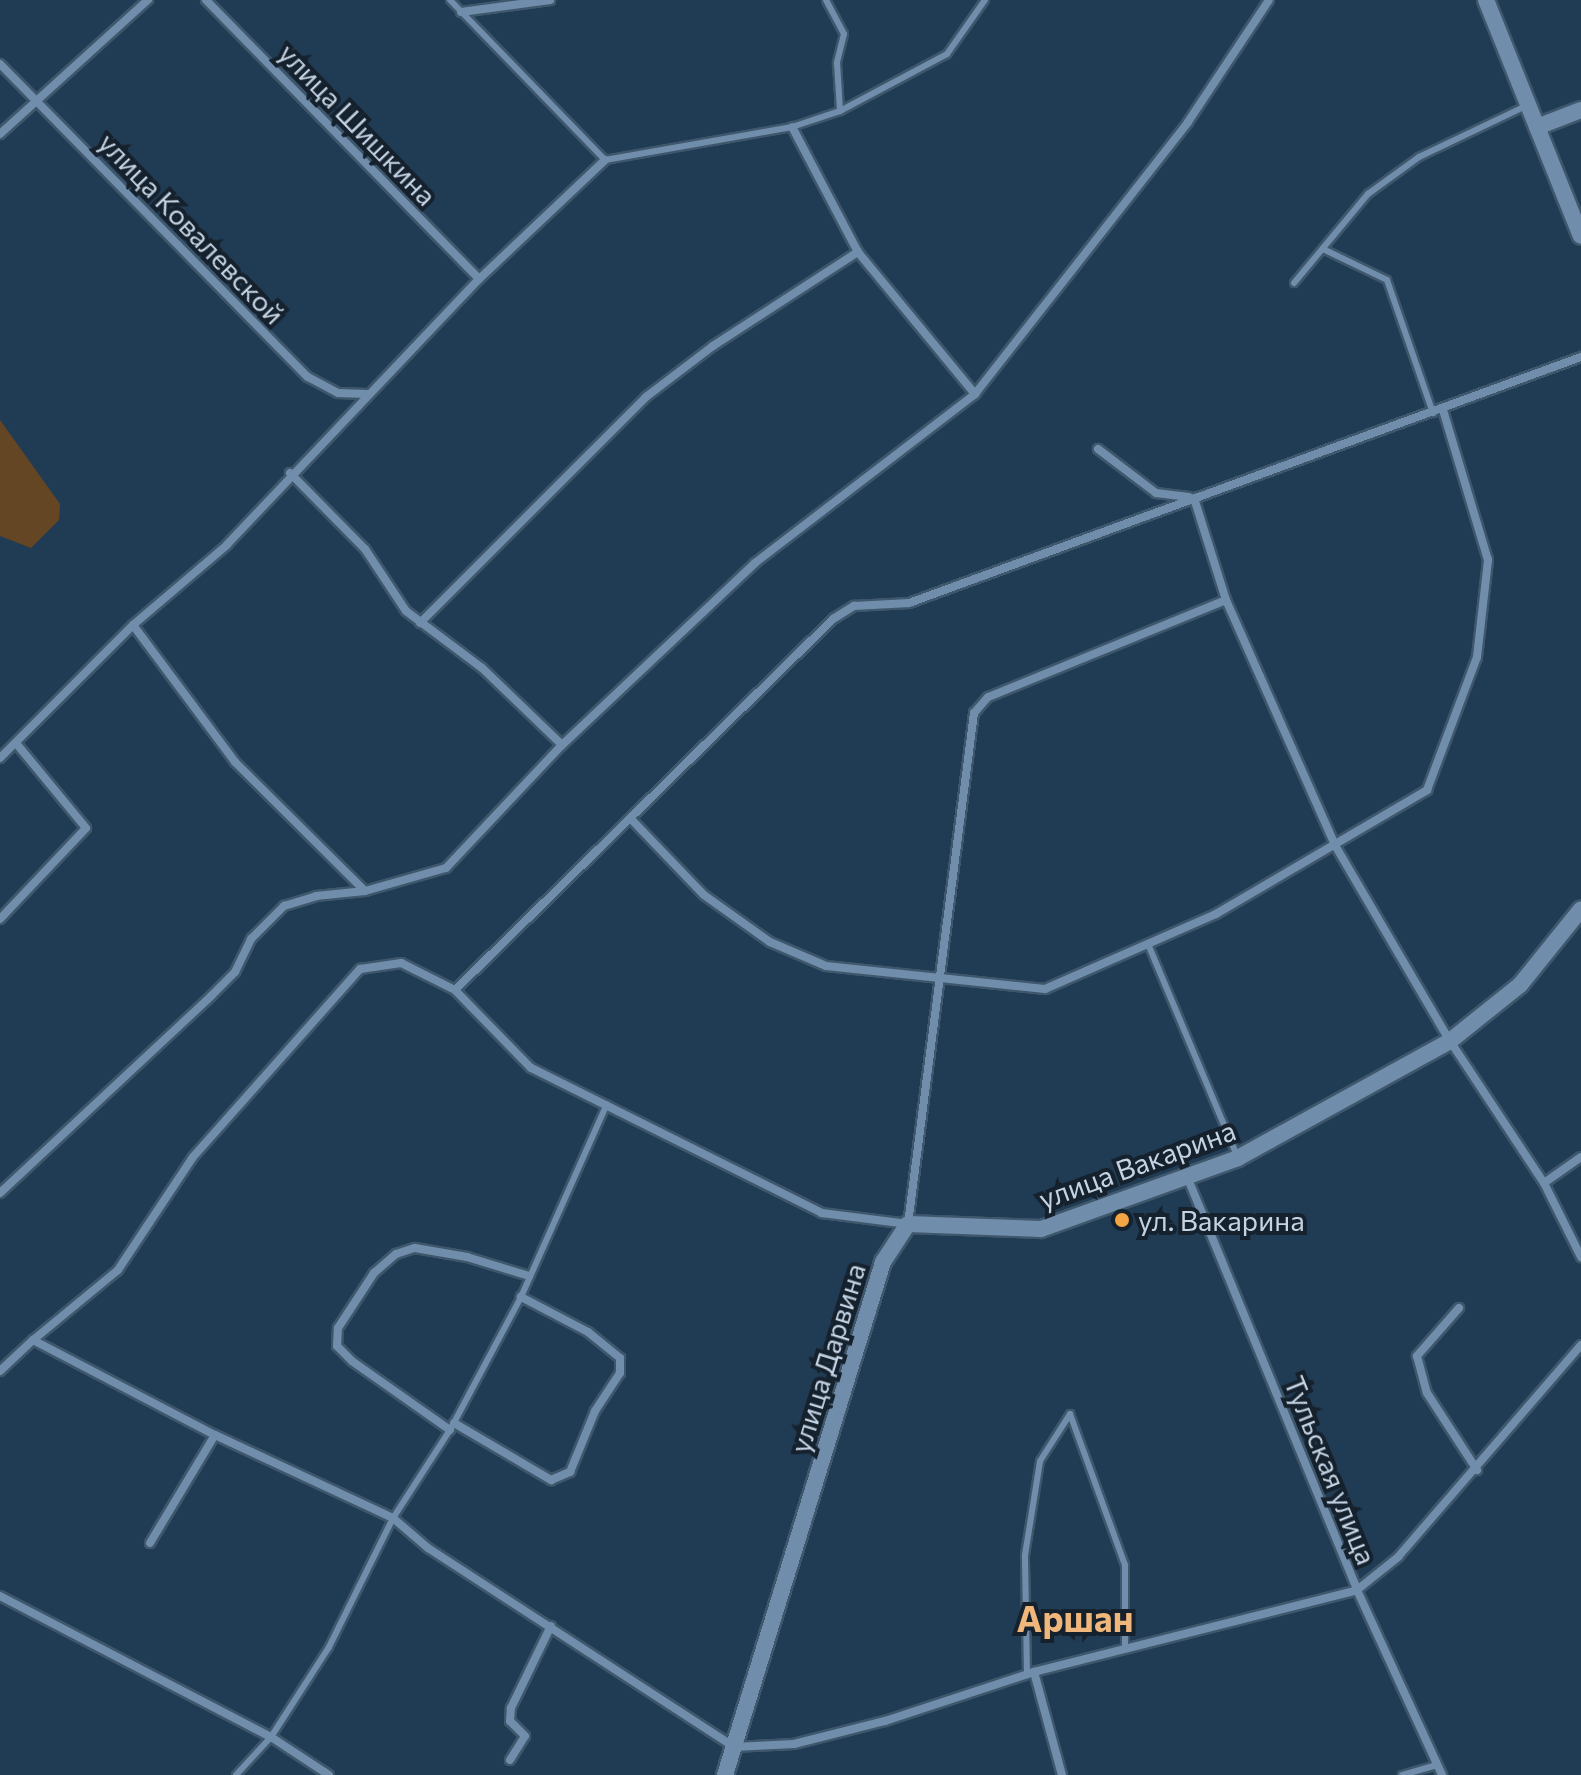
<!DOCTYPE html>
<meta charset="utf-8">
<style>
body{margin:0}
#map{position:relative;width:1581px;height:1775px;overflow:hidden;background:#203b54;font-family:Commissioner,sans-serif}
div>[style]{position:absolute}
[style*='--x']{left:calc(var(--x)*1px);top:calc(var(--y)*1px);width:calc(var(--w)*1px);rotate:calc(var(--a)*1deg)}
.green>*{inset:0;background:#654624}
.roads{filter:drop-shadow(2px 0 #3f576c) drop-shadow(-2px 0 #3f576c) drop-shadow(0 2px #3f576c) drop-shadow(0 -2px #3f576c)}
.lane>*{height:6px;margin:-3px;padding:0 3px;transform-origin:3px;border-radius:3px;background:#708eab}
.street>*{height:8px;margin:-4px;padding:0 4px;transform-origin:4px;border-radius:4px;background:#708eab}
.secondary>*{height:16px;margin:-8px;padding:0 8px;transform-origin:8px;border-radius:8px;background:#708eab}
.dots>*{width:22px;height:22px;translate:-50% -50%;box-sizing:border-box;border:4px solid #15212d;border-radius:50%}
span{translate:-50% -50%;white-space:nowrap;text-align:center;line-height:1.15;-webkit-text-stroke:8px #15212d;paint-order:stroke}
.street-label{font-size:28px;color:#c4d3e3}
.poi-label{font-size:28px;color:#c4d3e3}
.left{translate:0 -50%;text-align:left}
.district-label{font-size:36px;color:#efb77c;font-weight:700}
</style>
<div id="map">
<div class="green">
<div style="clip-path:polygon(0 420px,60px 504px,59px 520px,31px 548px,0 536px)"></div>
</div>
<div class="roads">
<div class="lane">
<div style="--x:450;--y:0;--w:223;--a:45.9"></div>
<div style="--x:605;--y:160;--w:190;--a:-10"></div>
<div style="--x:792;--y:127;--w:51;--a:-18.4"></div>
<div style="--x:840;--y:111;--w:121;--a:-28"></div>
<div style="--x:947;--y:54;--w:66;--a:-54.9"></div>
<div style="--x:826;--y:0;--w:38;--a:62"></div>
<div style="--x:844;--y:34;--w:30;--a:104"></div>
<div style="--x:837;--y:63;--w:48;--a:86.4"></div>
<div style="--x:1323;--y:249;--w:71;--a:25.8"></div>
<div style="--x:1387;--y:280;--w:141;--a:70.9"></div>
<div style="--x:1294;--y:283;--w:116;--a:-50.3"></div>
<div style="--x:1368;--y:194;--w:63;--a:-36"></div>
<div style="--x:1419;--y:157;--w:121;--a:-25.5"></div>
<div style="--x:1148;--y:944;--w:232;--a:67.2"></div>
<div style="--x:1027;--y:1674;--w:119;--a:-91"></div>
<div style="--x:1025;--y:1555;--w:95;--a:-80.9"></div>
<div style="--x:1040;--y:1461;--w:56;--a:-57.4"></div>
<div style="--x:1070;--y:1414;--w:161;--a:70"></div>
<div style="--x:1125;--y:1565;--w:83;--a:90"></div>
<div style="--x:236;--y:1775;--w:52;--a:-47.4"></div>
<div style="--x:271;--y:1737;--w:107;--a:-57.2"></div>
<div style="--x:329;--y:1647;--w:144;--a:-63.6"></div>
<div style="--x:393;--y:1518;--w:105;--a:-57.1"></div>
<div style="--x:450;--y:1430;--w:151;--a:-61.9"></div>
<div style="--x:521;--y:1297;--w:211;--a:-66"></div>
<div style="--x:1402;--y:1775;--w:36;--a:-16"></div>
</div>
<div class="street">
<div style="--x:206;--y:0;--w:390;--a:45.6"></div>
<div style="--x:461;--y:12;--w:90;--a:-7.7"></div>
<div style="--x:0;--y:64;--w:439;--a:45.5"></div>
<div style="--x:308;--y:377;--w:34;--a:28"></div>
<div style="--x:338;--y:393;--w:29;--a:2"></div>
<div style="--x:0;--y:134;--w:200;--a:-42.2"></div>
<div style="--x:605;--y:160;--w:173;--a:136.6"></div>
<div style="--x:479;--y:279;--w:366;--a:133.5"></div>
<div style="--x:227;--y:545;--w:123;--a:139.6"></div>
<div style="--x:133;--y:625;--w:171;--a:53.3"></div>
<div style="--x:235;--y:762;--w:183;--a:44.8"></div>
<div style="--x:365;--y:891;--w:84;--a:-15.9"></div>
<div style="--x:446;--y:868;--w:169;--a:-46.7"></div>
<div style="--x:562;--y:745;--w:265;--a:-43.3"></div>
<div style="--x:755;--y:563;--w:277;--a:-37.5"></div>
<div style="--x:975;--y:394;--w:184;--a:-129.5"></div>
<div style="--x:858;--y:252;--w:141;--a:-117.8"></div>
<div style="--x:975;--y:394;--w:345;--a:-51.9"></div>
<div style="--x:1188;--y:122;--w:146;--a:-56.4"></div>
<div style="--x:1098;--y:449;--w:73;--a:37.2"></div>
<div style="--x:1156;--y:493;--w:33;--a:7"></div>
<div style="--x:290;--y:473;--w:107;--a:45.4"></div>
<div style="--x:365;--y:549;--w:74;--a:56.5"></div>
<div style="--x:406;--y:611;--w:95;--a:36.9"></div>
<div style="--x:482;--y:668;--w:111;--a:43.9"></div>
<div style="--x:1194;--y:498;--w:107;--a:72.6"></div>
<div style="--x:1226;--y:600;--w:270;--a:66"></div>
<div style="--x:1336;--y:847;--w:225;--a:59.6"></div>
<div style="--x:1450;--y:1041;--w:170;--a:56.5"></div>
<div style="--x:1544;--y:1183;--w:83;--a:63.4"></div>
<div style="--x:1226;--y:600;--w:257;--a:157.8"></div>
<div style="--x:988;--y:697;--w:21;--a:131"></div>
<div style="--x:974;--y:713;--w:515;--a:97.36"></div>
<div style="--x:908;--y:1224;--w:87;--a:-172.7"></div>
<div style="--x:822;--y:1213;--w:325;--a:-153.5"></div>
<div style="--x:531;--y:1068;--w:109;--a:-134.3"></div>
<div style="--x:455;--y:990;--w:60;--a:-153.4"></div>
<div style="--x:401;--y:963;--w:41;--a:171.7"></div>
<div style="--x:360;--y:969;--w:251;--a:131.6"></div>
<div style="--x:193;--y:1157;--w:136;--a:123.6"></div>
<div style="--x:118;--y:1270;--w:110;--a:140.5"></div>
<div style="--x:33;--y:1340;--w:205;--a:27.6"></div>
<div style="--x:215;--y:1435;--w:196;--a:25"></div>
<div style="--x:393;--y:1518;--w:46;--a:40.6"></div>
<div style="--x:428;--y:1548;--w:365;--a:33"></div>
<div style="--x:734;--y:1747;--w:60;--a:-2.9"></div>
<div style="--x:794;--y:1744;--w:94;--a:-14.2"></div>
<div style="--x:885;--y:1721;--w:157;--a:-18.2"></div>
<div style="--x:1034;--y:1672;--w:333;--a:-14.2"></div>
<div style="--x:1357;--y:1590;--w:53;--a:-38.8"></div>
<div style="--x:1398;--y:1557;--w:280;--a:-49.2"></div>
<div style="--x:420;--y:623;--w:320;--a:-45"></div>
<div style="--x:646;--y:397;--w:84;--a:-37.3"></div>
<div style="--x:713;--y:346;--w:173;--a:-33"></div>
<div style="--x:0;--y:758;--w:188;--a:-45"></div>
<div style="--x:631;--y:819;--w:105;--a:46.2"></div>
<div style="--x:704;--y:895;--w:81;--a:35.5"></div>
<div style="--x:770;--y:942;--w:61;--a:23.2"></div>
<div style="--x:826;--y:966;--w:220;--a:6"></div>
<div style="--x:1045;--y:989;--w:187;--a:-23.7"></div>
<div style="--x:1216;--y:914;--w:245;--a:-30.4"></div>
<div style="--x:1427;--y:790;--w:142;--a:-69.4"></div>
<div style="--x:1477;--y:657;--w:98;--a:-83.5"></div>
<div style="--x:1488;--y:560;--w:157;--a:-106.7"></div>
<div style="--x:0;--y:919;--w:125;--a:-46.6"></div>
<div style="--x:86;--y:828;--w:110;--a:-129.5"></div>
<div style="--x:455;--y:990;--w:530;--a:-44.46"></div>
<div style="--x:833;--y:619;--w:25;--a:-32"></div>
<div style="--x:854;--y:606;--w:55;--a:-3.1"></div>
<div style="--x:909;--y:603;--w:716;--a:-20.11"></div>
<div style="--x:1188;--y:1179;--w:444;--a:67.6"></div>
<div style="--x:1357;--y:1590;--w:204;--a:65.3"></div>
<div style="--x:1544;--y:1183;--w:45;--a:-35.1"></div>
<div style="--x:0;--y:1193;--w:289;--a:-43"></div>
<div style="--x:211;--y:996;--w:34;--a:-45"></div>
<div style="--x:235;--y:972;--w:37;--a:-64"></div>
<div style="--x:251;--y:939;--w:47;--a:-45"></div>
<div style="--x:284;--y:906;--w:34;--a:-17"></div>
<div style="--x:316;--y:896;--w:49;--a:-5.8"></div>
<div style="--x:1459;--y:1308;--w:64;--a:131.2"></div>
<div style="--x:1417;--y:1356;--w:38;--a:75"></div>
<div style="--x:1427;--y:1393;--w:92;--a:57"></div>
<div style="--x:0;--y:1371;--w:45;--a:-43.2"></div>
<div style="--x:454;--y:1423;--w:113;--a:30.4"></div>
<div style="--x:551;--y:1480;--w:21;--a:-23"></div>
<div style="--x:570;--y:1472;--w:66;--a:-67.7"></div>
<div style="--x:595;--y:1411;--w:45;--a:-56.7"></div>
<div style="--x:620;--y:1373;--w:15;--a:-90"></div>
<div style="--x:620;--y:1358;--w:41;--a:-140.9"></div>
<div style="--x:588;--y:1332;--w:76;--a:-152.4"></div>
<div style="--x:450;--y:1430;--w:120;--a:-144.9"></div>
<div style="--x:352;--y:1361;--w:21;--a:-135"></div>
<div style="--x:337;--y:1346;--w:18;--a:-87"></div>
<div style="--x:338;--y:1328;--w:66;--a:-56.8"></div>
<div style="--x:374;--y:1273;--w:29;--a:-41"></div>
<div style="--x:396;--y:1254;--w:20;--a:-18"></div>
<div style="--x:415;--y:1248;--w:53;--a:9.8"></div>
<div style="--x:467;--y:1257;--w:65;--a:17"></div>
<div style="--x:150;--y:1543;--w:126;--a:-59"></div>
<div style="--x:0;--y:1596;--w:305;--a:27.5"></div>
<div style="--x:271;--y:1737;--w:69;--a:33.2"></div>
<div style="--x:1034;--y:1672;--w:107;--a:74.8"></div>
<div style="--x:510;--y:1760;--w:28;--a:-58"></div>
<div style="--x:525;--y:1736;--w:21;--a:-135"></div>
<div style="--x:510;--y:1721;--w:13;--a:-86"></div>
<div style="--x:511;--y:1708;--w:91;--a:-64"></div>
</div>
<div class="secondary">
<div style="--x:1486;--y:0;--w:254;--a:68.1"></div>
<div style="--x:1537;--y:127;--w:47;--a:-21.1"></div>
<div style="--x:725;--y:1775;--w:537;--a:-72.88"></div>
<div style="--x:883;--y:1262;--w:45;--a:-56.7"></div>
<div style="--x:908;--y:1224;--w:133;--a:2.2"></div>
<div style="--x:1041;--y:1229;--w:209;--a:-19.8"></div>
<div style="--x:1238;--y:1158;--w:242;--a:-28.9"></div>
<div style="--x:1450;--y:1041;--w:90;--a:-38.7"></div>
<div style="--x:1520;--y:985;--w:97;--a:-51.2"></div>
</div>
</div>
<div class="dots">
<div style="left:1122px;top:1220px;background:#f3a443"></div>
</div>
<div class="street-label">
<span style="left:358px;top:124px;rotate:46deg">улица Шишкина</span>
<span style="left:192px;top:228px;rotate:46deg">улица Ковалевской</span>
<span style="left:1137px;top:1164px;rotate:-20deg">улица Вакарина</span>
<span style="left:827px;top:1358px;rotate:-73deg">улица Дарвина</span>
<span style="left:1331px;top:1470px;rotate:68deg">Тульская улица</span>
</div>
<div class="poi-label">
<span class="left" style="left:1138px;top:1220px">ул. Вакарина</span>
</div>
<div class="district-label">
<span style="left:1075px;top:1618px">Аршан</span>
</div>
</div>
